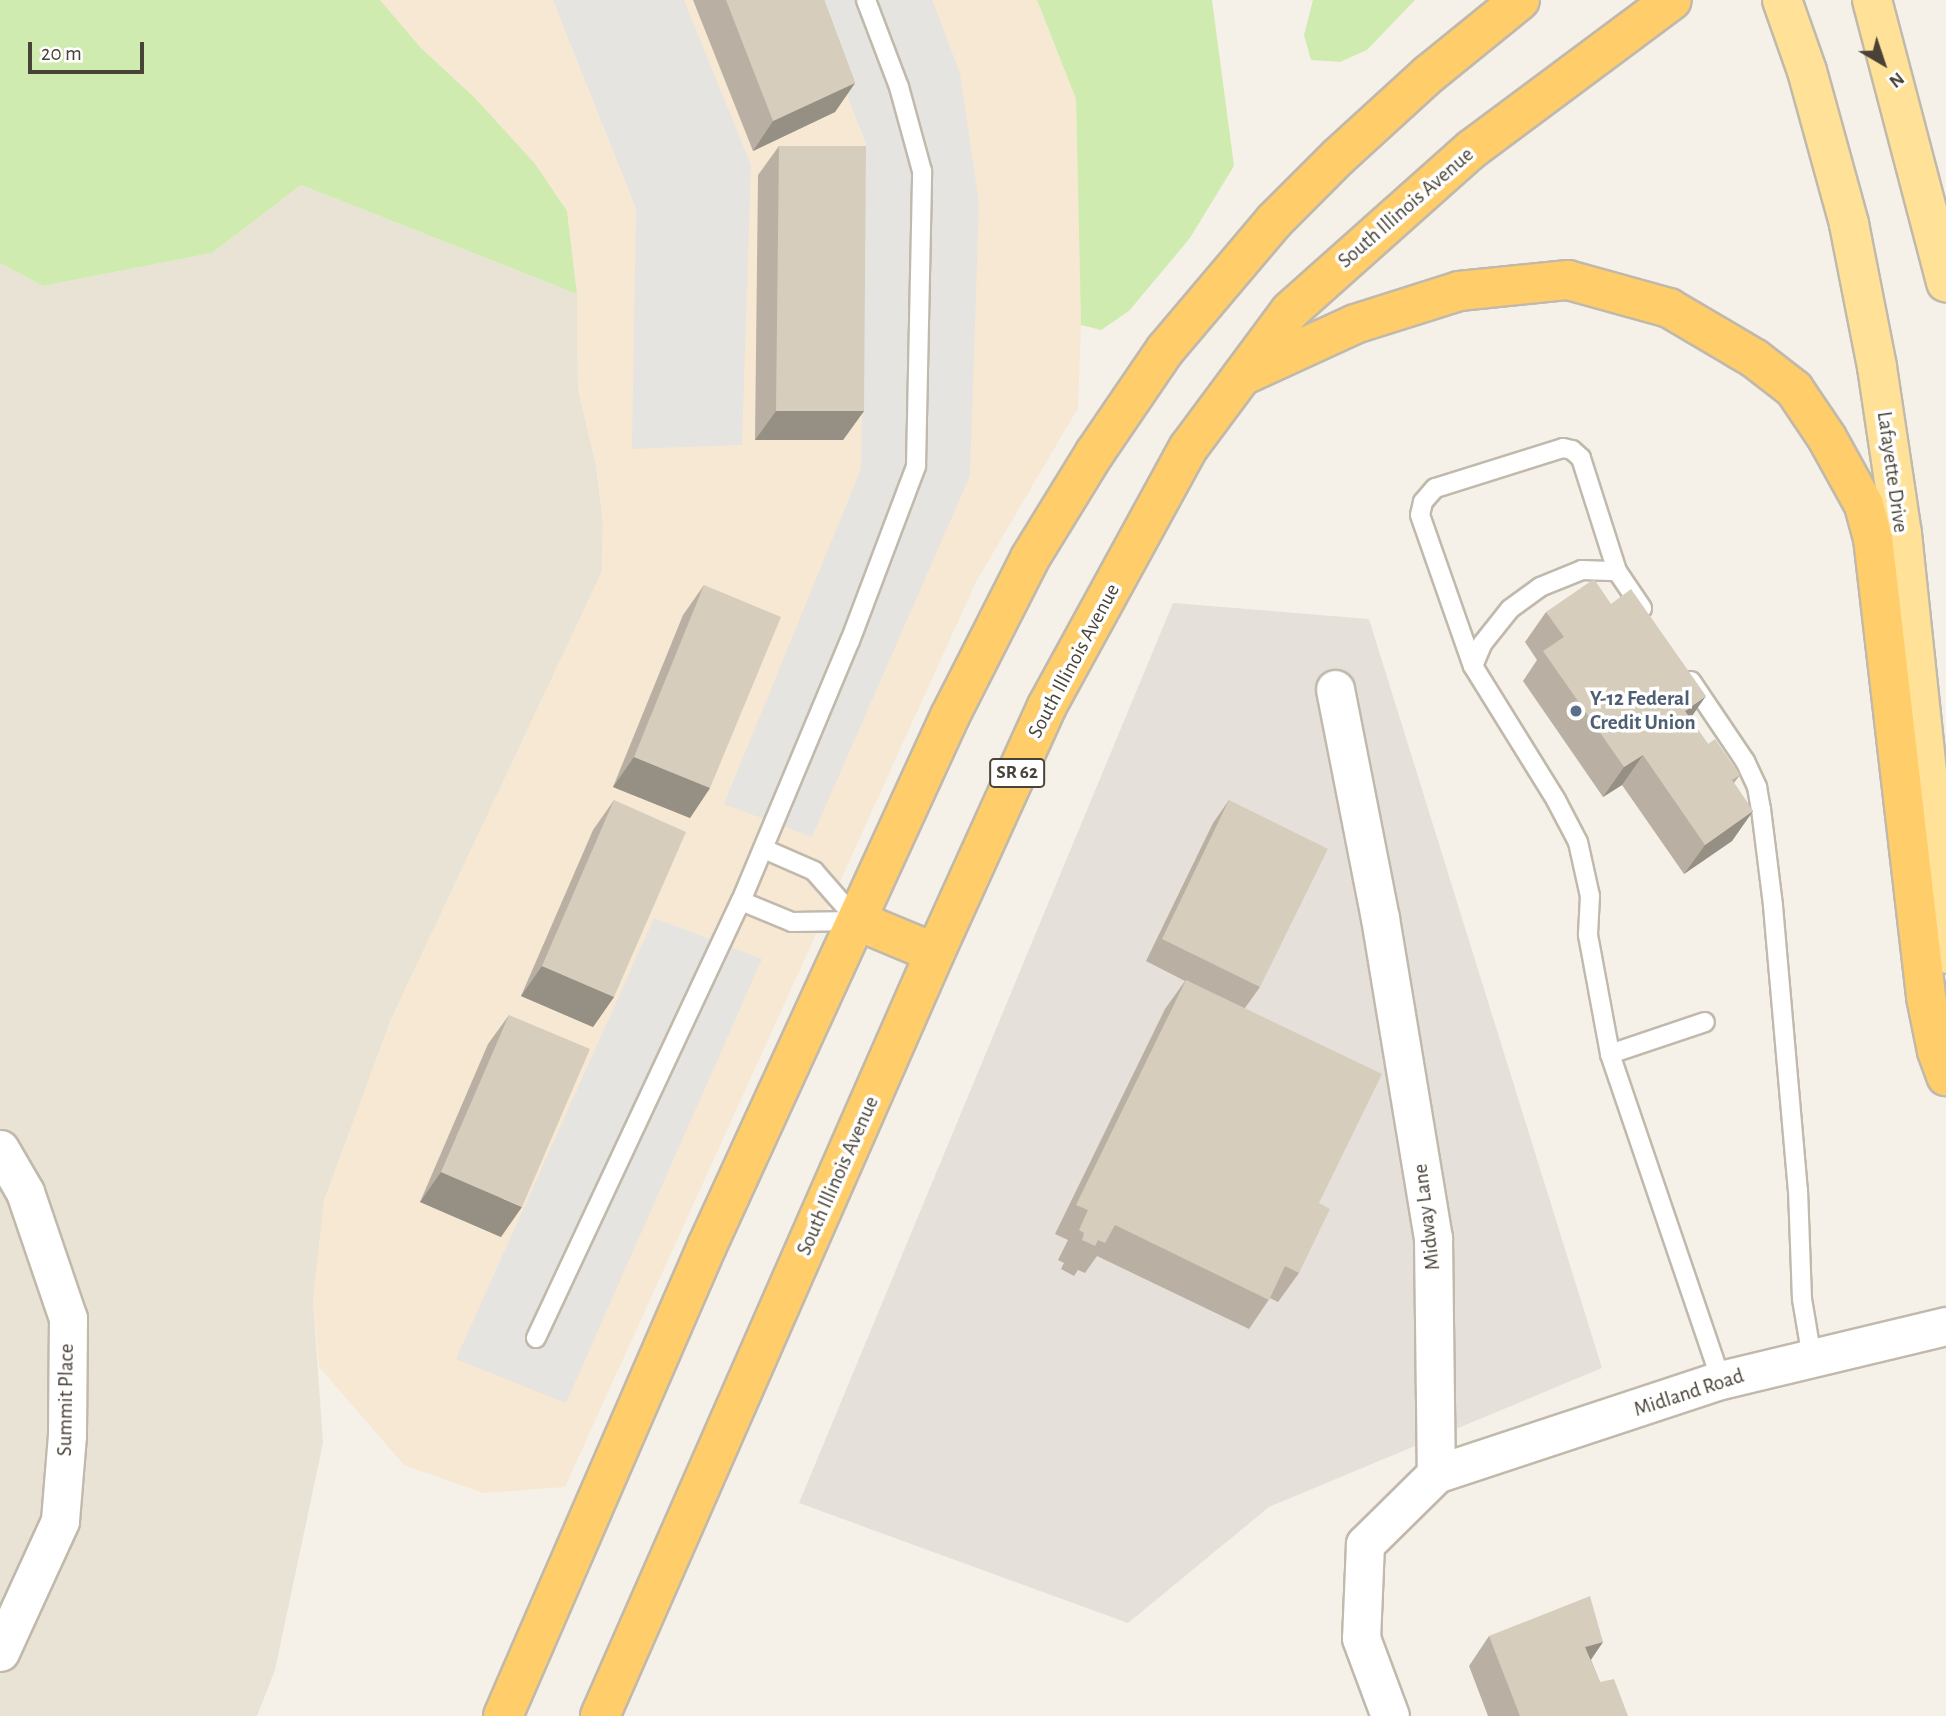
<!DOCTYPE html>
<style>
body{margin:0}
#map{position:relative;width:1946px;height:1716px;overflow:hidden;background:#f5f1e9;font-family:"Alegreya Sans",sans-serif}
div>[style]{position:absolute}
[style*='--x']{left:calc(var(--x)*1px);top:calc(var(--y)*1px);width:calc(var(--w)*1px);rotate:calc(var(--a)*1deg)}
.residential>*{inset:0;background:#e9e3d6}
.commercial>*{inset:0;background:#f7e8d3}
.industrial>*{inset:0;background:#e5e0da}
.green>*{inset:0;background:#d0ebb0}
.parking>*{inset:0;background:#e6e4e0}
.roads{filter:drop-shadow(2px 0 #c1b9ab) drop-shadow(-2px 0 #c1b9ab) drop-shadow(0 2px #c1b9ab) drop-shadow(0 -2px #c1b9ab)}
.lane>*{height:18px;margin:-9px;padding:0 9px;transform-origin:9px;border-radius:9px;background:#fff}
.street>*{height:37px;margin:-18.5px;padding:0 18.5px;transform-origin:18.5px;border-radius:18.5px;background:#fff}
.primary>*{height:38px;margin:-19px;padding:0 19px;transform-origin:19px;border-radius:19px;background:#ffe298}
.highway>*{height:38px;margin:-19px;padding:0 19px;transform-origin:19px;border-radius:19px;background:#ffce6a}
.wall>*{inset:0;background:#b9b0a3}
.shaded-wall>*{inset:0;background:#969084}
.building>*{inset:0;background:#d7cdbd}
.dots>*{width:19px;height:19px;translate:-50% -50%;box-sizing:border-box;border:4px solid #fff;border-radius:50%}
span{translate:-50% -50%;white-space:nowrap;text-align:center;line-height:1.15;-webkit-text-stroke:7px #fff;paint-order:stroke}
.shield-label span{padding:2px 5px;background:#fff;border:2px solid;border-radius:5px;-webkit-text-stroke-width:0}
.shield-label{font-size:19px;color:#494237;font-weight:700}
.street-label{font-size:21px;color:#494237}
.service-label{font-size:21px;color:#4e5e75;font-weight:700}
.left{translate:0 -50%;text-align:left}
.north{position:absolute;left:1848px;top:28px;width:70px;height:70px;-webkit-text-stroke:5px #fff;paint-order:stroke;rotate:141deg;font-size:19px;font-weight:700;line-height:28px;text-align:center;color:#494237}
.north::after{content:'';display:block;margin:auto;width:24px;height:32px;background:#494237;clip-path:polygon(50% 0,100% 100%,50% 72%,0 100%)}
.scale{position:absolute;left:28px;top:42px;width:116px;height:32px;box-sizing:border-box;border:4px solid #494237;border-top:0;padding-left:9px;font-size:21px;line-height:24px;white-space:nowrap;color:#494237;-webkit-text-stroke:5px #fff;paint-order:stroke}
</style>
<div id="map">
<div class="residential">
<div style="clip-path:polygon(301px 185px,577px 294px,578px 389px,596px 465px,603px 523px,602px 572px,389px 1024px,313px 1298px,323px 1443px,275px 1670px,257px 1716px,0 1716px,0 263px,43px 286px,212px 253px)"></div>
</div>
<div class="commercial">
<div style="clip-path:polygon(380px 0,1037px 0,1076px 99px,1081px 325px,1078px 408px,976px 582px,565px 1487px,483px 1493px,404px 1465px,319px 1367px,313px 1298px,324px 1200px,389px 1024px,602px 571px,603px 523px,596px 465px,578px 389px,577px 294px,567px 211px,475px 98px,421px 48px)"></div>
</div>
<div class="industrial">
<div style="clip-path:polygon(1173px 603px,1369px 619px,1602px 1368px,1269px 1507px,1128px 1623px,799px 1503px)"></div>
</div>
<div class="green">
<div style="clip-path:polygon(0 0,380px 0,421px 48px,475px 98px,535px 164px,567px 211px,577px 294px,301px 185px,212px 253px,43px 286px,0 263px)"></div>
<div style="clip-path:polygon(1037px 0,1212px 0,1234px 166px,1190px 238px,1129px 311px,1101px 330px,1081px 325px,1076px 99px)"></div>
<div style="clip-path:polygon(1313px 0,1415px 0,1367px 50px,1340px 62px,1311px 60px,1304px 35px)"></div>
</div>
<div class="parking">
<div style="clip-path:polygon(553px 0,684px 0,751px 165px,742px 445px,632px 449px,636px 208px)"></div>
<div style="clip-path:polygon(811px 0,932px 0,960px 73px,979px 203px,970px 476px,812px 837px,724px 804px,861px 469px,866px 144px)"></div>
<div style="clip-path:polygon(654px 918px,762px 959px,566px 1403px,456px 1359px)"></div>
</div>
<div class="roads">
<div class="lane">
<div style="--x:1617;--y:571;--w:119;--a:-107.7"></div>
<div style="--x:1581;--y:458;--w:12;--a:-138"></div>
<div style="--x:1572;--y:450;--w:9;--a:-167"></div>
<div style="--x:1563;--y:448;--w:134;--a:162.6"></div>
<div style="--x:1435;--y:488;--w:18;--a:131"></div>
<div style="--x:1423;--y:502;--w:13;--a:103"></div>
<div style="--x:1420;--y:515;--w:160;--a:70.7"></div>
<div style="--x:1473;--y:666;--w:158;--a:58.2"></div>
<div style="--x:1556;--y:800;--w:47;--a:62.4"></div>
<div style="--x:1578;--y:842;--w:55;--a:77.5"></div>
<div style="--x:1590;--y:896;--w:39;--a:93"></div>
<div style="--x:1588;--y:935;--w:121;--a:79.5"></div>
<div style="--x:1610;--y:1054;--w:344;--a:71.2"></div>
<div style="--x:1473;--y:666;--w:25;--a:-67"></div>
<div style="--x:1483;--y:643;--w:43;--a:-51.5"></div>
<div style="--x:1510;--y:609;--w:37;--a:-36"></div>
<div style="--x:1540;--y:587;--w:45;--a:-22"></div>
<div style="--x:1582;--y:570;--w:35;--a:2"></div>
<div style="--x:1617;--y:571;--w:45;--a:56"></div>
<div style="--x:1691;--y:681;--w:97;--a:56"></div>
<div style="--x:1745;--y:761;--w:29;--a:65"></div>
<div style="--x:1757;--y:787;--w:22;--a:80"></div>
<div style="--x:1761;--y:809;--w:98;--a:82.9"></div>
<div style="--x:1773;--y:906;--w:285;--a:85"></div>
<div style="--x:1798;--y:1190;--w:109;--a:87.9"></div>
<div style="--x:1802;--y:1299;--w:60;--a:80.4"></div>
<div style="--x:764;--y:849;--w:55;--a:23.7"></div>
<div style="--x:814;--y:871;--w:67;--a:48.7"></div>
<div style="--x:741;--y:901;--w:55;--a:22.4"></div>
<div style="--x:792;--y:922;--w:64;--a:-0.9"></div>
<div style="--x:1610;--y:1054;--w:100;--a:-18.6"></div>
<div style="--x:536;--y:1338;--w:483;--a:-64.9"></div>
<div style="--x:741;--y:901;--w:282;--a:-67.3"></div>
<div style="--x:850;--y:641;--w:187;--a:-69.3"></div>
<div style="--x:916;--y:466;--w:295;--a:-88.8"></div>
<div style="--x:922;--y:171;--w:87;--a:-105.3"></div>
<div style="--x:899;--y:87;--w:93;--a:-110.8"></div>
</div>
<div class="street">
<div style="--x:1335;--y:689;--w:233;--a:78.9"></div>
<div style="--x:1380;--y:918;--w:324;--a:80.6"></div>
<div style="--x:1433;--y:1238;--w:236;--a:89.3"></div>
<div style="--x:1436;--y:1474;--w:100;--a:135.4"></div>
<div style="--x:1365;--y:1544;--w:94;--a:92.4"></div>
<div style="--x:1361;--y:1638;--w:83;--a:69.6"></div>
<div style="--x:0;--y:1149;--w:50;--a:59.8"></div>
<div style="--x:25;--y:1192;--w:133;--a:71.2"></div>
<div style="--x:68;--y:1318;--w:117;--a:90.5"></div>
<div style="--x:67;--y:1435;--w:86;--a:94.7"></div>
<div style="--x:60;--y:1521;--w:144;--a:114.6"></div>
<div style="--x:1436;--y:1474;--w:300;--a:-18.3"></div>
<div style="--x:1721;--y:1380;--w:231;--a:-13.5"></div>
</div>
<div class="primary">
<div style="--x:1782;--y:0;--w:75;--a:70.6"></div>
<div style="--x:1807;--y:71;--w:159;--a:74.6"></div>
<div style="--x:1849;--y:224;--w:146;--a:78.9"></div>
<div style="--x:1877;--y:367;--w:169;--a:81.5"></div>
<div style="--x:1902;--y:534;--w:422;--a:84"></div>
<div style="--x:1872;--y:0;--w:292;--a:75.3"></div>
</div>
<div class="highway">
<div style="--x:1242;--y:376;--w:124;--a:-24.7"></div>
<div style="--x:1355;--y:324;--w:109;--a:-17.6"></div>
<div style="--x:1459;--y:291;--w:110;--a:-5.8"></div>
<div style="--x:1568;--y:280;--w:105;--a:15.5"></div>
<div style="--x:1669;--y:308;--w:99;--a:30.5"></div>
<div style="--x:1754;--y:358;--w:51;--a:37.8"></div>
<div style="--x:1794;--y:389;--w:59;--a:56"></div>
<div style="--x:1827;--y:438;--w:77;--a:61.1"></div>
<div style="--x:1864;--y:505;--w:34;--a:75"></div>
<div style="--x:1873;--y:538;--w:462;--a:83.4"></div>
<div style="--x:1926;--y:997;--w:55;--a:78.5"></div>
<div style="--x:1937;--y:1051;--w:27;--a:70"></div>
<div style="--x:858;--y:921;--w:83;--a:22.6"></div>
<div style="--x:503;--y:1716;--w:512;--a:-66.54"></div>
<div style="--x:707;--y:1246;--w:583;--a:-65.37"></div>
<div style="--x:950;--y:716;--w:177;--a:-63.1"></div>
<div style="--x:1030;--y:558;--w:122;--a:-58.4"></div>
<div style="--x:1094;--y:454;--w:126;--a:-55.7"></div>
<div style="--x:1165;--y:350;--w:169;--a:-49.8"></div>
<div style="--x:1274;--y:221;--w:91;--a:-45"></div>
<div style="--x:1338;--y:157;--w:123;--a:-42.4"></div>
<div style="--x:1429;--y:74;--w:117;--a:-39.1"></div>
<div style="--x:600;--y:1716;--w:833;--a:-66.3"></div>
<div style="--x:935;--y:953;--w:271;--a:-65.6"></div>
<div style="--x:1047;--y:706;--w:295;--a:-61.3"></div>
<div style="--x:1189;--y:447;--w:169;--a:-53.4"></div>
<div style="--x:1290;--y:311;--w:244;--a:-41.7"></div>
<div style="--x:1472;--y:149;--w:249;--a:-36.7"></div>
</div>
</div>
<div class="wall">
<div style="clip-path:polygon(693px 0,824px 0,855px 83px,835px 112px,753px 151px)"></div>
<div style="clip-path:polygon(779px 146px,864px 411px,843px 440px,755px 440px,758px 175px)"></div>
<div style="clip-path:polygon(704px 585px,710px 788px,690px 818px,613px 787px,683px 615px)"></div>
<div style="clip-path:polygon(1546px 612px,1690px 719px,1708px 744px,1740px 775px,1734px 783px,1753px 811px,1732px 841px,1684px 874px,1622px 785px,1603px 797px,1523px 681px,1537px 660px,1525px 642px)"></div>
<div style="clip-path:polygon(614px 800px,614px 997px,593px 1027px,521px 996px,593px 830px)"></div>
<div style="clip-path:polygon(1229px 800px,1260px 987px,1245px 1008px,1319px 1203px,1299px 1273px,1278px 1302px,1270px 1298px,1249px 1329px,1097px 1256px,1085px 1273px,1078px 1270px,1074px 1276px,1061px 1269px,1064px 1263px,1058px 1260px,1068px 1240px,1055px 1234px,1165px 1009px,1185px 981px,1146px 961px,1213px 823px)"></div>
<div style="clip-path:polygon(509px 1015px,501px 1237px,420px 1202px,488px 1044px)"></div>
<div style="clip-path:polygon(1489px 1636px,1603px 1642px,1591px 1660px,1600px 1682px,1628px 1716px,1488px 1716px,1469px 1666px)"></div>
</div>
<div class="shaded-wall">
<div style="clip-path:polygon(855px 83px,835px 112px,753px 151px,773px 121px)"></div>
<div style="clip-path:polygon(776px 411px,864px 411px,843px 440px,755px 440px)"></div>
<div style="clip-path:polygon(1706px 696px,1685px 726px,1685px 711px)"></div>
<div style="clip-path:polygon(1643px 755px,1622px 785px,1603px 797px,1624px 767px)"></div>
<div style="clip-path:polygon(634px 757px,710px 788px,690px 818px,613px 787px)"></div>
<div style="clip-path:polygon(1753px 811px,1732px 841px,1684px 874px,1705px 845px)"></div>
<div style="clip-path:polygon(542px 966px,614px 997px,593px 1027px,521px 996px)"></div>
<div style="clip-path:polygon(441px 1172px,522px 1207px,501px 1237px,420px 1202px)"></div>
<div style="clip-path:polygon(1603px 1642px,1582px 1672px,1585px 1647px)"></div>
</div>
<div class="building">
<div style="clip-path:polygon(726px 0,824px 0,855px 83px,773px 121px)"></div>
<div style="clip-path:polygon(779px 146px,866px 146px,864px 411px,776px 411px)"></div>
<div style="clip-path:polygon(1594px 579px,1611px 604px,1631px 589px,1706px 696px,1685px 711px,1708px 744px,1715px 739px,1740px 775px,1732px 780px,1753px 811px,1705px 845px,1643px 755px,1624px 767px,1543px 651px,1564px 637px,1546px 612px)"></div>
<div style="clip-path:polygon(704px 585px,781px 617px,710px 788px,634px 757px)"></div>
<div style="clip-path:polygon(614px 800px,686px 832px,614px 997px,542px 966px)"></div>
<div style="clip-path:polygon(1229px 800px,1328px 849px,1260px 987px,1162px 939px)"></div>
<div style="clip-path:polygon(1186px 980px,1382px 1074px,1319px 1203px,1330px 1209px,1299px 1273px,1285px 1266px,1269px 1300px,1115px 1225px,1105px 1243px,1098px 1240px,1095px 1246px,1082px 1240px,1084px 1233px,1079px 1230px,1088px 1210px,1076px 1205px)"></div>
<div style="clip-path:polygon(509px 1015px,590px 1049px,522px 1207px,441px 1172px)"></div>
<div style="clip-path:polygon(1590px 1596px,1603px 1642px,1585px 1647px,1600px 1682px,1614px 1679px,1628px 1716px,1520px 1716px,1489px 1636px)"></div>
</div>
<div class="dots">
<div style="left:1576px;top:711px;background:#5c6f8a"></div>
</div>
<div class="shield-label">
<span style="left:1017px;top:773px">SR 62</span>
</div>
<div class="street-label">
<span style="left:1406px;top:208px;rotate:-41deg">South Illinois Avenue</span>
<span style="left:1892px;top:472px;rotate:82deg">Lafayette Drive</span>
<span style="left:1074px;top:661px;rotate:-62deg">South Illinois Avenue</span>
<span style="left:838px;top:1176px;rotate:-66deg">South Illinois Avenue</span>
<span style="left:1427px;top:1217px;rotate:-97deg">Midway Lane</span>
<span style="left:1689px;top:1393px;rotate:-18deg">Midland Road</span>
<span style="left:66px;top:1400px;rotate:-89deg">Summit Place</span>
</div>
<div class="service-label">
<span class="left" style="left:1590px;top:711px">Y-12 Federal<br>Credit Union</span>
</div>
<div class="north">N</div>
<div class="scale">20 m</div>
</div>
